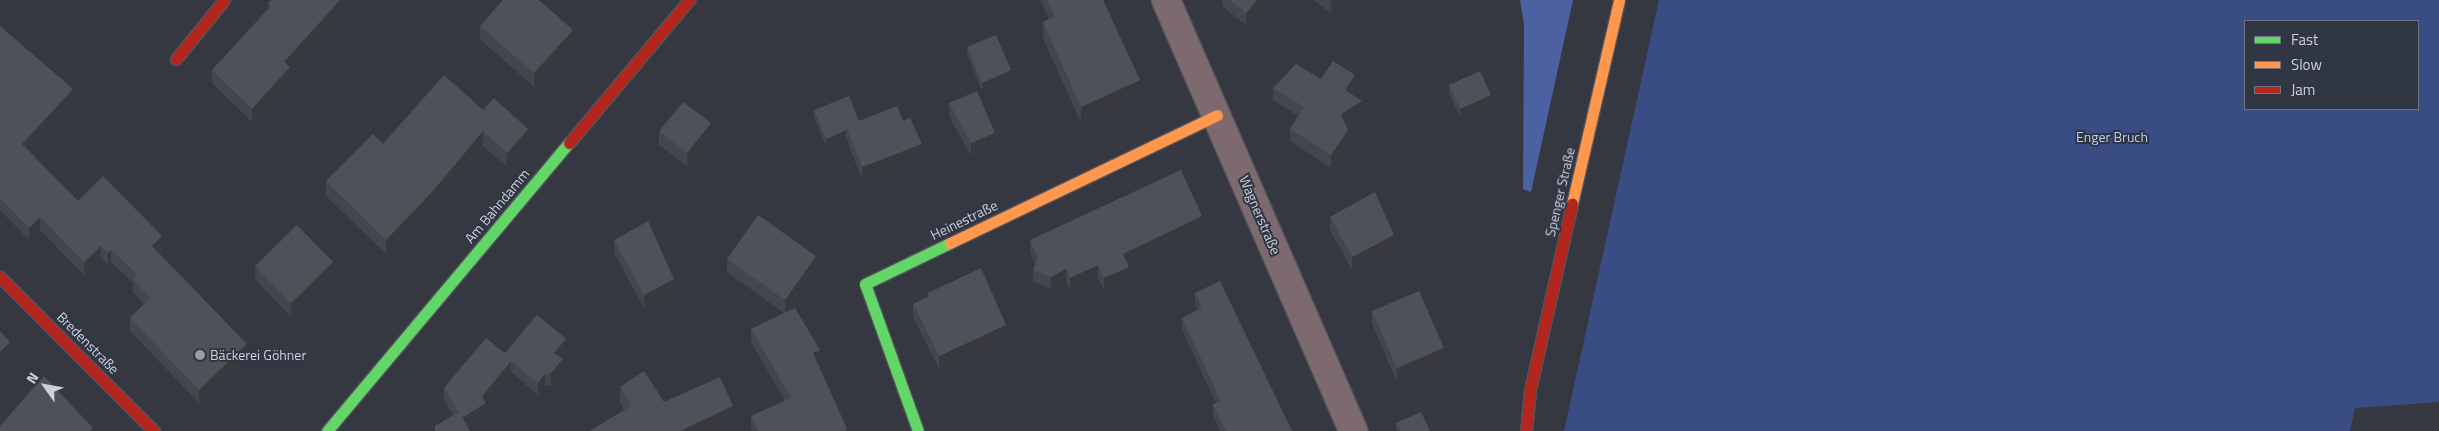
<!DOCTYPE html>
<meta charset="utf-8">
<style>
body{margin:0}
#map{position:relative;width:2439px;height:431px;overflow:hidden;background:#363841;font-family:"Titillium Web",sans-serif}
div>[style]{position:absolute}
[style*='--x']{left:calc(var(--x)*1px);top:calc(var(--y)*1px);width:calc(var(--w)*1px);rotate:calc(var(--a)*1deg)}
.green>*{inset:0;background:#3a4c84}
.forest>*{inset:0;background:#4c61a2}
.roads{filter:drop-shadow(1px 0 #52545c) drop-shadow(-1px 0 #52545c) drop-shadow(0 1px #52545c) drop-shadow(0 -1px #52545c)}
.street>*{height:28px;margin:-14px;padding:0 14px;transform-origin:14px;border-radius:14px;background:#7c6a6f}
.fast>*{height:11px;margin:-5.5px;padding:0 5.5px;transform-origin:5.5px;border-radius:5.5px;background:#63d668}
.slow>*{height:11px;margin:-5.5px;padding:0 5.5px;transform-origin:5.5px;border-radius:5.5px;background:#ff974d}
.jam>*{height:11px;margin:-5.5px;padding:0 5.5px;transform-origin:5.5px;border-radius:5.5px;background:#b3261e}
.wall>*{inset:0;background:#44464d}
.shaded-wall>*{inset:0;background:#37393e}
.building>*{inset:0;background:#4f5159}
.dots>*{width:14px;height:14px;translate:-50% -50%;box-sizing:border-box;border:2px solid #313645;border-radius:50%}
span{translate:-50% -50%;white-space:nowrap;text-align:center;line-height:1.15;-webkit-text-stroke:4px #313645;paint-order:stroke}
.park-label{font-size:14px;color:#bdccf5}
.street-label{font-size:14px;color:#ced1db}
.poi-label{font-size:14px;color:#ced1db}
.left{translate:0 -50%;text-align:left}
.legend{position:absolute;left:2244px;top:20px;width:175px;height:90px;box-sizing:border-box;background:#313645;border:1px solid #707481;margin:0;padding:6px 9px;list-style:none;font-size:15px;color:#ced1db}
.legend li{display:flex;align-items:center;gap:10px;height:25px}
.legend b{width:25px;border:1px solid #707481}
.north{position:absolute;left:20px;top:361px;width:50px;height:50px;-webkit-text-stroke:4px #313645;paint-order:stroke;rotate:302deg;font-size:14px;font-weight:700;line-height:20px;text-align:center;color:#ced1db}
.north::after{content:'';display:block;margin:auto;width:18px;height:22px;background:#ced1db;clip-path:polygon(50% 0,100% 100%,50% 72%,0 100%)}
</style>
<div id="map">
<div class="green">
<div style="clip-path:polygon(evenodd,1659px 0,2439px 0,2439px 402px,2355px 408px,2350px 431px,1564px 431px,1659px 0,2418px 21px,2418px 109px,2245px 109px,2245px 21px,2418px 21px)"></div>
</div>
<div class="forest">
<div style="clip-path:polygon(1520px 0,1573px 0,1531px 192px,1523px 189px,1524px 25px)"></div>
</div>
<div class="roads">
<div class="street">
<div style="--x:1166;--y:0;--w:470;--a:66.5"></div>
</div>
<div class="fast">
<div style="--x:327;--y:431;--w:376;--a:-50"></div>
<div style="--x:918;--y:431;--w:156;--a:-109.8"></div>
<div style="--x:865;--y:284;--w:94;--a:-25.8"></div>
</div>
<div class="slow">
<div style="--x:1572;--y:204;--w:209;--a:-77"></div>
<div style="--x:950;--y:243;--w:296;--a:-25.6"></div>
</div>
<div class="jam">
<div style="--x:176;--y:59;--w:76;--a:-50.9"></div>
<div style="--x:569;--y:143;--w:187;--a:-50"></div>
<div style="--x:0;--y:277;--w:218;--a:45"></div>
<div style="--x:1526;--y:431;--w:41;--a:-84.4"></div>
<div style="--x:1530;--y:390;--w:191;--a:-77.3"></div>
</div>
</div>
<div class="wall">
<div style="clip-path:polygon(345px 0,345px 7px,290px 70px,290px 80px,252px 122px,212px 83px,212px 70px,268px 9px,268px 3px)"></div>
<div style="clip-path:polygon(1040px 0,1103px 0,1140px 96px,1081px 123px,1043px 38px,1043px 22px,1049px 19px)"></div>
<div style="clip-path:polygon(1222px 0,1266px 0,1246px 25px,1222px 6px)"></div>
<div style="clip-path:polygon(1313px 0,1341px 0,1331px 13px)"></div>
<div style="clip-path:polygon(0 26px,73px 102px,28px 150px,78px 201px,162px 248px,158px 252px,247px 357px,199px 403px,130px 331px,130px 318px,144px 304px,133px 292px,133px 283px,111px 262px,108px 265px,101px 258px,84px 275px,40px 230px,29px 240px,0 210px)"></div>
<div style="clip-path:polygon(480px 26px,573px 43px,534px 87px,480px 39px)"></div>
<div style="clip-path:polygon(967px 47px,1011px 78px,982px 91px,967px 54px)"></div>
<div style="clip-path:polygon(1321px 79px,1355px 87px,1350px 94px,1362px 114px,1345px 123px,1348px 142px,1331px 168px,1290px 141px,1290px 129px,1298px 116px,1273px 100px,1273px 88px)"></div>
<div style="clip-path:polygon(1449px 85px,1491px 103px,1460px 117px,1449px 93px)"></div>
<div style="clip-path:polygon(949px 103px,995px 146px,971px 156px,949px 116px)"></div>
<div style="clip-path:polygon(483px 110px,528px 143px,507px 167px,483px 146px,432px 207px,386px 254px,326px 196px,326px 181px,383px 144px)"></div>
<div style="clip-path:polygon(814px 110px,859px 121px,903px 121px,922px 157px,862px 180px,846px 137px,826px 146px,814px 117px)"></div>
<div style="clip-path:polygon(659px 131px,711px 136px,687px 166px,659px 145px)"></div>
<div style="clip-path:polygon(1330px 217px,1394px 248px,1352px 270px,1330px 230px)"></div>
<div style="clip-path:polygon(1202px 229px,1127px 264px,1129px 279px,1104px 291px,1098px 277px,1070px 290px,1066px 282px,1051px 289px,1033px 282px,1033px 270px,1035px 264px,1030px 252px,1030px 240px)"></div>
<div style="clip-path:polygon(614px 240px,674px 292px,644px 308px,614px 253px)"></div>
<div style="clip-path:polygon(727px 259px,816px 269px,785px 313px,820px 363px,818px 364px,847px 431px,752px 431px,751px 429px,751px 416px,785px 401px,751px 342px,751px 329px,784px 313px,727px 272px)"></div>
<div style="clip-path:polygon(255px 266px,333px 276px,291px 317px,255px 279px)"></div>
<div style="clip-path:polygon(928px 293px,1006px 338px,939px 369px,913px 317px,913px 304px,928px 297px)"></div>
<div style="clip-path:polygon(1195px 293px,1292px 431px,1220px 431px,1213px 416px,1213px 404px,1216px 403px,1182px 330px,1182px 318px,1197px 310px,1195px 305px)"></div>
<div style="clip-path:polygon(1372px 311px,1444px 361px,1397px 382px,1372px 324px)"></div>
<div style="clip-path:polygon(566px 351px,560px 358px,563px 371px,551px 385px,545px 386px,538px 395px,511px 372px,486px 403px,486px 415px,468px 426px,470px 431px,435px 431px,435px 426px,453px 415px,444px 400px,444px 388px,505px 353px)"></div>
<div style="clip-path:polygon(620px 387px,664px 402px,733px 422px,714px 431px,590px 431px,624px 410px,620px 403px)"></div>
<div style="clip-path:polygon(1396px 423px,1430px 431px,1396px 431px)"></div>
</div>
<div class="shaded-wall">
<div style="clip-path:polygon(340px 0,345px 0,345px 7px,290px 70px,290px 80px,252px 122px,252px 109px,284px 62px)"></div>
<div style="clip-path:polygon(1257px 0,1266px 0,1246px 25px,1246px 13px)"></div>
<div style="clip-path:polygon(1331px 0,1341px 0,1331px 13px)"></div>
<div style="clip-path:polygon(573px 30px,573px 43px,534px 87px,534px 73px)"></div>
<div style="clip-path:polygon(1011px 70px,1011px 78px,982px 91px,982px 83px)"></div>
<div style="clip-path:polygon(1355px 75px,1355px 87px,1345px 103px,1345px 90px)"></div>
<div style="clip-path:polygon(1140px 80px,1140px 96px,1081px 123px,1081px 107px)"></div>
<div style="clip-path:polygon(73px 89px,73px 102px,22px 157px,22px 144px)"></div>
<div style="clip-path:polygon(1491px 95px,1491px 103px,1460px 117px,1460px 109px)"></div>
<div style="clip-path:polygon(1362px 101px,1362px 114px,1341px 126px,1341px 114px)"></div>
<div style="clip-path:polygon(711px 123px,711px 136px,687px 166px,687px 153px)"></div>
<div style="clip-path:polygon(528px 129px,528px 143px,507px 167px,507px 153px)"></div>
<div style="clip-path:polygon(846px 130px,846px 137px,826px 146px,826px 139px)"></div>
<div style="clip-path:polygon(1348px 130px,1348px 142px,1331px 168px,1331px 155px)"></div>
<div style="clip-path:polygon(483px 131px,483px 146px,432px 207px,386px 254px,386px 240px)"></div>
<div style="clip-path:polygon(995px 133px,995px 146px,971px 156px,971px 143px)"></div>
<div style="clip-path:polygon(922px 144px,922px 157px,862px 180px,862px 167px)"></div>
<div style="clip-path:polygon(1202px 216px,1202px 229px,1123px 266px,1123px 254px)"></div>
<div style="clip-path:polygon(40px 217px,40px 230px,29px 240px,29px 228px)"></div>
<div style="clip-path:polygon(1394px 235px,1394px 248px,1352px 270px,1352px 257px)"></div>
<div style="clip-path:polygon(162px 236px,162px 248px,152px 258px,152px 246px)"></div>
<div style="clip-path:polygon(101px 246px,101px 258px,84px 275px,84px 262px)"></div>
<div style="clip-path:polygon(111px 250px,111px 262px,108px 265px,108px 253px)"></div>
<div style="clip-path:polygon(816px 256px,816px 269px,785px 313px,785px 300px)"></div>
<div style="clip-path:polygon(333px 262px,333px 276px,291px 317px,291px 303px)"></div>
<div style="clip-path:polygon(1098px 265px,1098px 277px,1070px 290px,1070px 278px)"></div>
<div style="clip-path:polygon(1129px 267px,1129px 279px,1104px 291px,1104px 278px)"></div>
<div style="clip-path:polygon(1066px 269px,1066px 282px,1051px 289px,1051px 277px)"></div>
<div style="clip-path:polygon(674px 279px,674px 292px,644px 308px,644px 295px)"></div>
<div style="clip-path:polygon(1006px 325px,1006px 338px,939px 369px,939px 356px)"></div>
<div style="clip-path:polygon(566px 339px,566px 351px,554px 365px,554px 353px)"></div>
<div style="clip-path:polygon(10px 342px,10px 359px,0 369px,0 352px)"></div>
<div style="clip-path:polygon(247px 344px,247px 357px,199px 403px,199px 390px)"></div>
<div style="clip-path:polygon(1444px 348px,1444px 361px,1397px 382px,1397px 368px)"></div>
<div style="clip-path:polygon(820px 350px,820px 363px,813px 366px,813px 353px)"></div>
<div style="clip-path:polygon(563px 359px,563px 371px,551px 385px,551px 373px)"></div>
<div style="clip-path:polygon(511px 361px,511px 372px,486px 403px,486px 415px,462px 430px,462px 418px,482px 396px)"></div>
<div style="clip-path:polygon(545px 374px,545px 386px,538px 395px,538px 383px)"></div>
<div style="clip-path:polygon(733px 406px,733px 422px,714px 431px,680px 431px)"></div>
</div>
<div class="building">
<div style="clip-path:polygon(271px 0,340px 0,284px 62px,290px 67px,252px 109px,212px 70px,271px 6px,268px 3px)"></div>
<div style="clip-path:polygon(503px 0,539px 0,573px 30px,534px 73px,480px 26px)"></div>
<div style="clip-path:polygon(1047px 0,1103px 0,1140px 80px,1081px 107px,1043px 22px,1055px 17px)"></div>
<div style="clip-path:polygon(1229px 0,1257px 0,1246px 13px)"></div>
<div style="clip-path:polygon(0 26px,73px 89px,22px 144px,78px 201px,103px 176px,162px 236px,152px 246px,247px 344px,199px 390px,130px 318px,150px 298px,133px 279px,137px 274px,111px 250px,108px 253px,101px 246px,84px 262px,40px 217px,29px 228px,0 198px)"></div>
<div style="clip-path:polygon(996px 35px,1011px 70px,982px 83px,967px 47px)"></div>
<div style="clip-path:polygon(1333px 61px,1355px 75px,1345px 90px,1362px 101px,1341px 114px,1348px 130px,1331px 155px,1290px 129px,1304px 107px,1273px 88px,1296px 64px,1321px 79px)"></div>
<div style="clip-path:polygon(1480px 71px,1491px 95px,1460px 109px,1449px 85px)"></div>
<div style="clip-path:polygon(444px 75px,483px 110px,494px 98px,528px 129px,507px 153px,483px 131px,432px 192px,386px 240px,326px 181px,373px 134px,383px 144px)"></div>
<div style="clip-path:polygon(977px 91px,995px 133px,971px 143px,949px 103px)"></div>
<div style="clip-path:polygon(849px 96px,859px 121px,846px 126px,846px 130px,826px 139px,814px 110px)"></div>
<div style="clip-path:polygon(683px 102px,711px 123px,687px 153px,659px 131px)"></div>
<div style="clip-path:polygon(897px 106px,903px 121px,910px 118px,922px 144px,862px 167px,846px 126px)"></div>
<div style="clip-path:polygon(1181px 170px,1202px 216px,1123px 254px,1129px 267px,1104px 278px,1098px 265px,1070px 278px,1066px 269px,1051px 277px,1033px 270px,1038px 258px,1030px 240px)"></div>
<div style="clip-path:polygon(1375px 192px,1394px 235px,1352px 257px,1330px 217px)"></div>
<div style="clip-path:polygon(758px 215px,816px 256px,785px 300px,727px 259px)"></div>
<div style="clip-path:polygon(648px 221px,674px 279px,644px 295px,614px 240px)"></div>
<div style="clip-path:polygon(297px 225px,333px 262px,291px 303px,255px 266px)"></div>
<div style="clip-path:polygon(981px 268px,1006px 325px,939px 356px,913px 304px,929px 296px,928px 293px)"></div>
<div style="clip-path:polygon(1220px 281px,1292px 431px,1226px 431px,1213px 404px,1221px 401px,1182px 318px,1202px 308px,1195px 293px)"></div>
<div style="clip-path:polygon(1419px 291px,1444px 348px,1397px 368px,1372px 311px)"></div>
<div style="clip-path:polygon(795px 308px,820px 350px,813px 353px,847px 429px,843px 431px,758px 431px,751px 416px,791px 398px,751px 329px)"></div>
<div style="clip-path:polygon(537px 315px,566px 339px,554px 353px,563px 359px,551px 373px,545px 374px,538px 383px,511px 361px,482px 396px,486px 403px,462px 418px,444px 388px,486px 338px,505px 353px)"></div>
<div style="clip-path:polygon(0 331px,10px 342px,0 352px)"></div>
<div style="clip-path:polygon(644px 371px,664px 402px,720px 377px,733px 406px,680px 431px,590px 431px,631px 406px,620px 387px)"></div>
<div style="clip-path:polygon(44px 376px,93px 428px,90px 431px,0 431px,0 426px)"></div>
<div style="clip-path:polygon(459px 412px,470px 431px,435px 431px,435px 426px)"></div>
<div style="clip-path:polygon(1421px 412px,1430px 431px,1400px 431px,1396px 423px)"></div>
</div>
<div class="dots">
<div style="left:200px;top:355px;background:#999ba5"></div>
</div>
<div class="park-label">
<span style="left:2112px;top:137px">Enger Bruch</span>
</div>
<div class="street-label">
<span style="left:1560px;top:192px;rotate:-77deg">Spenger Straße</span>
<span style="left:497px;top:206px;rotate:-50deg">Am Bahndamm</span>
<span style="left:1260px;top:215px;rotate:67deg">Wagnerstraße</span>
<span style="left:964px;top:220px;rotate:-26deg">Heinestraße</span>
<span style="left:88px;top:343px;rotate:45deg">Bredenstraße</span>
</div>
<div class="poi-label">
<span class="left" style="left:210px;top:355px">Bäckerei Göhner</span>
</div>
<ul class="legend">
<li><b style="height:6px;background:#63d668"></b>Fast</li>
<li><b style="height:6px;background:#ff974d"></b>Slow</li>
<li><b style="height:6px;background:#b3261e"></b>Jam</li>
</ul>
<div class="north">N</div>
</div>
